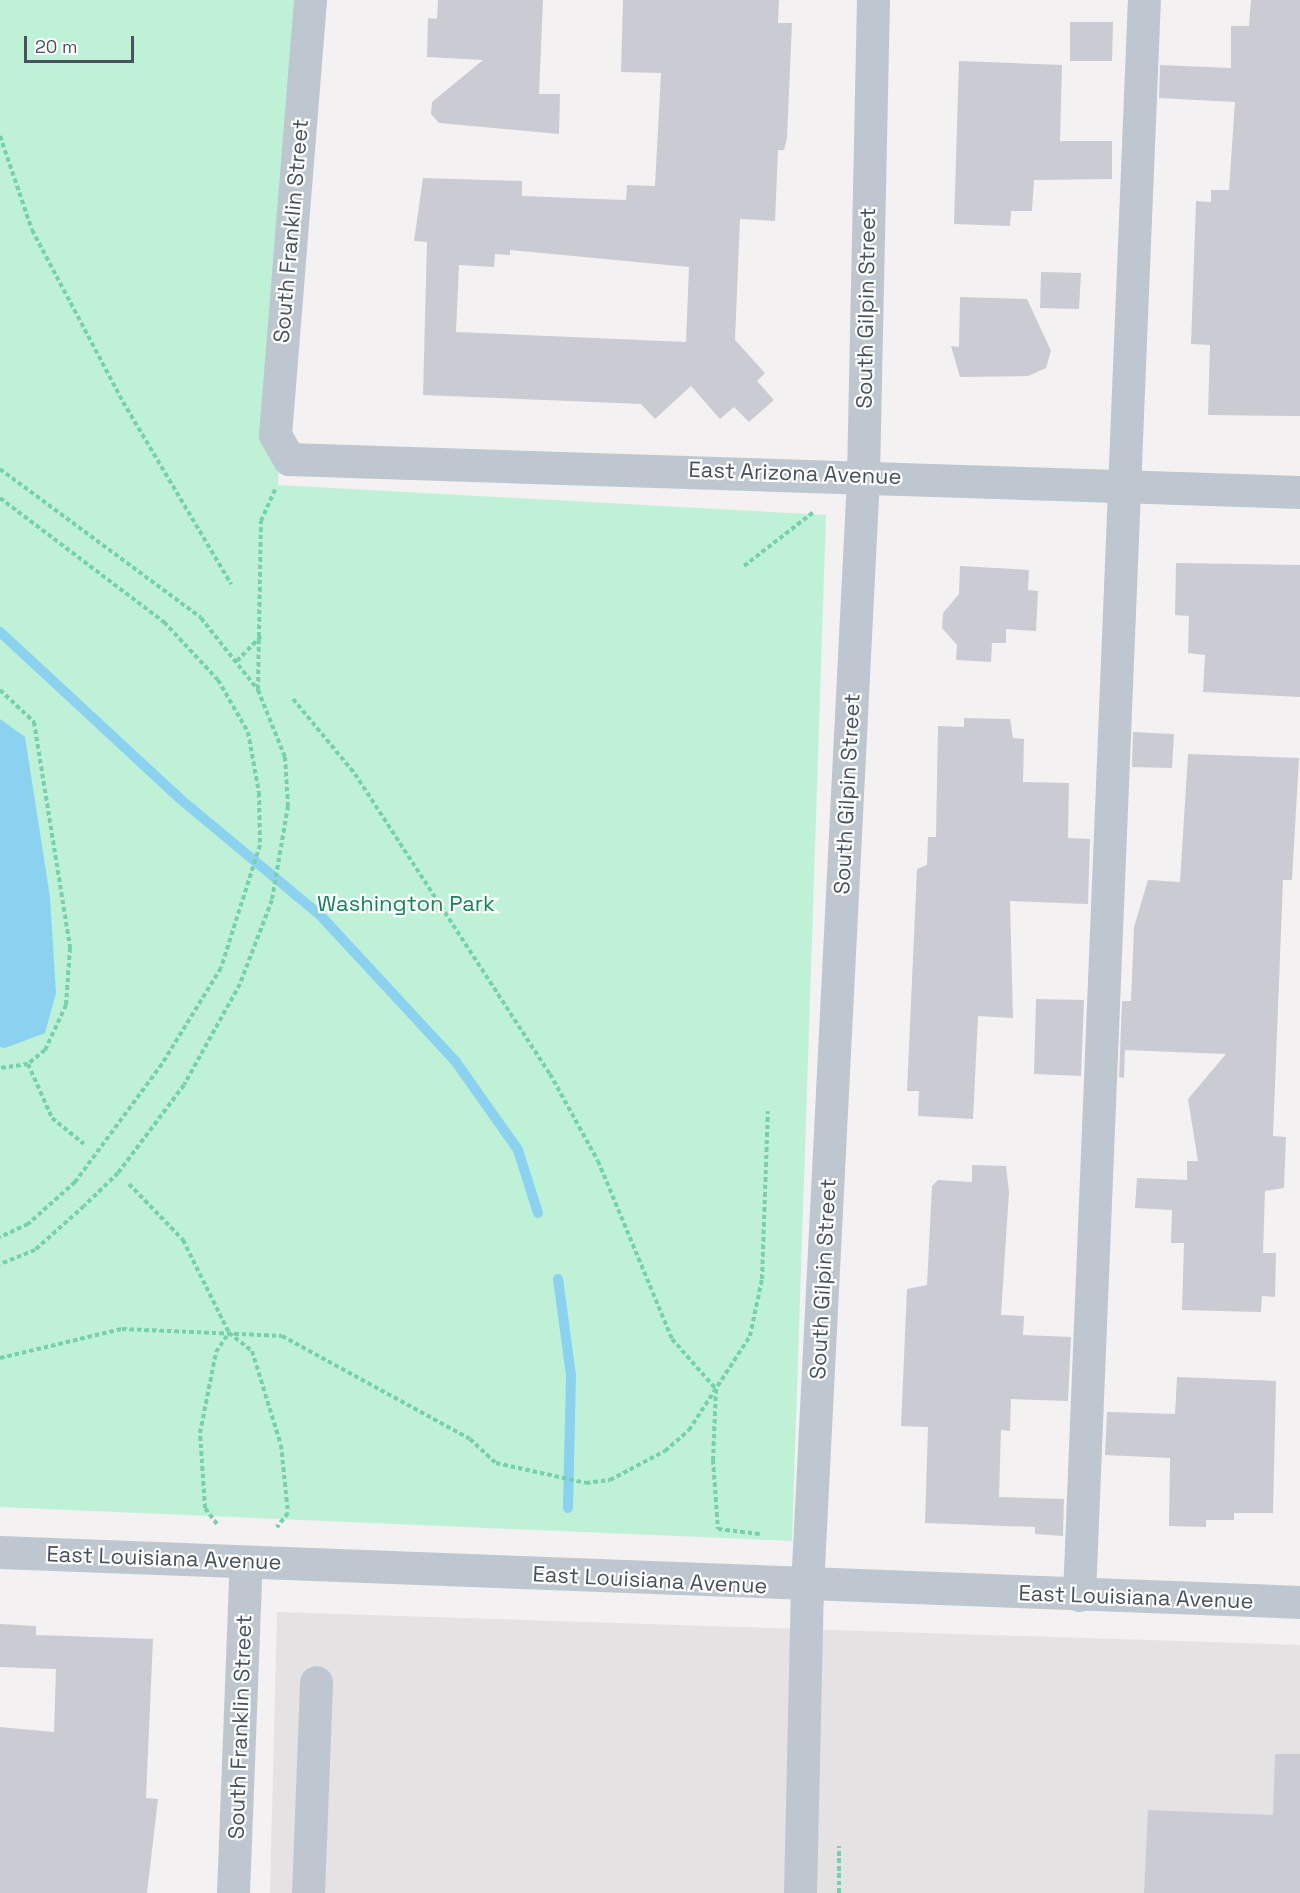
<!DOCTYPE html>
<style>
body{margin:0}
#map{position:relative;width:1300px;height:1893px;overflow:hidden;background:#f3f1f1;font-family:"Space Grotesk",sans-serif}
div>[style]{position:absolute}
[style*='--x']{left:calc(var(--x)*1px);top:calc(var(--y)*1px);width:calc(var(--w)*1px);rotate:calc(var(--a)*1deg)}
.education>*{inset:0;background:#e4e2e3}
.green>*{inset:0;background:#bff1d7}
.water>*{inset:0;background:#8ad2f0}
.stream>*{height:10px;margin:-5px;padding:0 5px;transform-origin:5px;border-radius:5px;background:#8ad2f0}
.building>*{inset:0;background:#cbccd3}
.path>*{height:4px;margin-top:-2px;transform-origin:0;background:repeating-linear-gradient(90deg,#75d1ac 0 4.5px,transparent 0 7.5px)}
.minor>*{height:33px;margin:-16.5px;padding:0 16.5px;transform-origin:16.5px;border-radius:16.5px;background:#bec7d0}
span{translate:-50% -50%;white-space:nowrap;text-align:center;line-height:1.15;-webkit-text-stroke:4.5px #fff;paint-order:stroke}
.street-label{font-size:22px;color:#48525f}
.park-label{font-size:22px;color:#148557}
.scale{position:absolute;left:24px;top:36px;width:110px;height:27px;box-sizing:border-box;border:3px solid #48525f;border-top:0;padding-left:8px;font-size:18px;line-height:21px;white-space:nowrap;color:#48525f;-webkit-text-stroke:4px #fff;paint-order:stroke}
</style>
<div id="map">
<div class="education">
<div style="clip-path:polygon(277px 1612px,1300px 1645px,1300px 1893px,270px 1893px)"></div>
</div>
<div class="green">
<div style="clip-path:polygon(0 0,294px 0,278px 485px,826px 515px,792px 1541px,0 1507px)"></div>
</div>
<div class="water">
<div style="clip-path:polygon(0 719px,25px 737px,50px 897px,56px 993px,45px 1033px,5px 1048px,0 1047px)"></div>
</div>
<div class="stream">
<div style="--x:0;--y:632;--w:244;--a:42.8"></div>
<div style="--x:179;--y:798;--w:183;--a:39.7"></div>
<div style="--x:320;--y:915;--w:200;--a:47.2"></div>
<div style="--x:456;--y:1062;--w:108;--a:54.8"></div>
<div style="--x:518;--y:1150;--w:66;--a:72.4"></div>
<div style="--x:558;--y:1279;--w:97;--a:82.3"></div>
<div style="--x:571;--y:1375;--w:133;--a:91.3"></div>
</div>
<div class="building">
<div style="clip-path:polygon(438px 0,543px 0,539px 94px,560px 94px,559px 134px,439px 123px,431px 114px,432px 102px,483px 60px,427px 57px,428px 18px,437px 19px)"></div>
<div style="clip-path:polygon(evenodd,623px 0,779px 0,778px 23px,792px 23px,787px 138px,784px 150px,778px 150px,775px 221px,740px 219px,735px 340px,765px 373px,757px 381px,774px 400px,749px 422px,734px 407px,720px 419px,691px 386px,655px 419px,641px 404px,423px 395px,427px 242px,414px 241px,423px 178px,522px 181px,522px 196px,598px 199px,626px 200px,627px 185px,655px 186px,661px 73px,621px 72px,623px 0,510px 250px,689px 267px,686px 342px,456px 332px,459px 265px,494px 267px,495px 254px,510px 255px,510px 250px)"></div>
<div style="clip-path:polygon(1251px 0,1300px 0,1300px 416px,1208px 415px,1210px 345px,1191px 344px,1196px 201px,1211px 202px,1211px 190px,1229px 190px,1235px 102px,1159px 98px,1160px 65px,1231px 68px,1231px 26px,1249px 26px)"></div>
<div style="clip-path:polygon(1070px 22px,1113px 22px,1112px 61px,1070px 61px)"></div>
<div style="clip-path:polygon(959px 61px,1062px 65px,1060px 141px,1112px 141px,1112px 179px,1034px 180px,1032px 211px,1011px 211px,1010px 226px,954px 224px)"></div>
<div style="clip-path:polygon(1041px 272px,1081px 273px,1079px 309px,1040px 308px)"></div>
<div style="clip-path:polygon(960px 297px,1027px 299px,1051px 351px,1046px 368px,1028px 376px,960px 377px,951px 346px,959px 347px)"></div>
<div style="clip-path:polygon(1176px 563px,1300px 565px,1300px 697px,1203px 692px,1205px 655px,1188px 653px,1189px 616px,1175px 615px)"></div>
<div style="clip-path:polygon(960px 566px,1029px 570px,1028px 590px,1038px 591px,1036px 631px,1006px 629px,1006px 643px,992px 643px,991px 662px,956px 660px,957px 645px,942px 628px,943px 613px,959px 594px)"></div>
<div style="clip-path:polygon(964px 718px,1010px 719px,1013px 738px,1024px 739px,1023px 782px,1069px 783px,1068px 838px,1090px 839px,1088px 904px,1010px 901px,1013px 1018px,978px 1016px,973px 1119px,918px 1116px,919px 1091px,907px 1091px,917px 869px,927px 865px,928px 837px,936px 837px,938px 726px,964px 727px)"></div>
<div style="clip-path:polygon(1133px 732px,1174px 734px,1172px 768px,1132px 767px)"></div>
<div style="clip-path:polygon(1188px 754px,1299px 758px,1292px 880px,1283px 880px,1273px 1136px,1286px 1137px,1284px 1188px,1265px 1191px,1263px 1253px,1276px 1253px,1275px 1297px,1262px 1296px,1261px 1312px,1182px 1310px,1184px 1243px,1171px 1243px,1172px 1210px,1135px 1208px,1137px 1178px,1187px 1180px,1187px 1161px,1198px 1161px,1188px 1099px,1226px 1054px,1125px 1050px,1124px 1078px,1119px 1077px,1122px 1001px,1131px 1001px,1134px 927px,1148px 880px,1180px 882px)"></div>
<div style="clip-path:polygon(1036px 999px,1084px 1000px,1081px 1076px,1034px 1074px)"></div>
<div style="clip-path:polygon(972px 1165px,1006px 1166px,1009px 1192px,1001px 1315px,1024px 1316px,1023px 1335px,1071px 1337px,1068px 1401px,1011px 1399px,1010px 1431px,1001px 1430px,999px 1497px,1064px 1499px,1063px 1536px,1035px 1534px,1035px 1527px,925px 1523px,928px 1427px,901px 1426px,907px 1289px,927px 1285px,932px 1186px,938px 1180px,972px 1182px)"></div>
<div style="clip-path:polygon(1177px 1377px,1276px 1381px,1273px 1513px,1234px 1513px,1234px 1520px,1206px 1520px,1206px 1527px,1169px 1526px,1170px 1458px,1105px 1455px,1107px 1412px,1175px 1414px)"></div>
<div style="clip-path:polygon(0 1624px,36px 1626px,36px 1635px,153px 1639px,146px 1798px,158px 1799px,147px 1893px,0 1893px,0 1727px,54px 1732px,56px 1669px,0 1667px)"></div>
<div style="clip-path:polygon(1275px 1754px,1300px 1754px,1300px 1893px,1144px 1893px,1148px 1810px,1273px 1815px)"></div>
</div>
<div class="path">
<div style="--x:0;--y:136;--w:99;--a:71.2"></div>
<div style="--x:32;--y:230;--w:195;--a:62.1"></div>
<div style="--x:123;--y:402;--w:212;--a:59.3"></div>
<div style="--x:0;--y:469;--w:250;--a:36.5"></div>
<div style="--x:201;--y:618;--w:92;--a:51.6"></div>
<div style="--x:258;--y:690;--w:72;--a:68.1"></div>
<div style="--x:285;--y:757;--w:49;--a:86.5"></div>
<div style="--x:288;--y:806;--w:95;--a:99.7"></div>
<div style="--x:272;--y:900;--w:90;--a:110.9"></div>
<div style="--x:240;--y:984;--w:115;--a:119"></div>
<div style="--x:184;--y:1085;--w:110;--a:126.9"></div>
<div style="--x:118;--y:1173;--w:47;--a:135.9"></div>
<div style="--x:84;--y:1206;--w:66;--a:138.1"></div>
<div style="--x:35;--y:1250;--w:38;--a:158"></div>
<div style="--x:0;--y:498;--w:206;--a:37.1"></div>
<div style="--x:164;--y:622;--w:79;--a:47"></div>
<div style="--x:218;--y:680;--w:60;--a:60"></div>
<div style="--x:248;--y:732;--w:62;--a:79.8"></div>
<div style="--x:259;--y:793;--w:52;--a:88.9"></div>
<div style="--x:260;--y:845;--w:129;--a:107.6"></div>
<div style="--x:221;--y:968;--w:113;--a:121.6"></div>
<div style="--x:162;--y:1064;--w:147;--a:126.4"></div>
<div style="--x:75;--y:1182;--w:63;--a:138.2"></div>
<div style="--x:28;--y:1224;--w:31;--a:155"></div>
<div style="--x:744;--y:566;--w:90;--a:-37.8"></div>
<div style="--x:237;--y:661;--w:35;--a:-46"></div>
<div style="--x:258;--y:689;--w:168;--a:-89"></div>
<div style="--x:261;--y:521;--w:35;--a:-66"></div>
<div style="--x:0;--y:690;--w:47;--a:43.3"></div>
<div style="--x:34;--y:722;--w:229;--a:80.9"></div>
<div style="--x:70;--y:948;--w:57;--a:94"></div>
<div style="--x:66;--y:1005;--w:50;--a:115"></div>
<div style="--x:45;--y:1050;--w:22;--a:141"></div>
<div style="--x:28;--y:1064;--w:28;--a:172"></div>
<div style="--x:293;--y:699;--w:97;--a:50.4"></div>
<div style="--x:355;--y:774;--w:358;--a:57"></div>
<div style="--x:550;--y:1074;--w:99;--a:61.1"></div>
<div style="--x:598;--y:1161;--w:193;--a:67.4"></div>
<div style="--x:672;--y:1339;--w:67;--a:48.7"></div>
<div style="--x:716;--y:1389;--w:71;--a:92.4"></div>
<div style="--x:713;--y:1460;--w:69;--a:85.9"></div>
<div style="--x:718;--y:1529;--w:42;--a:6.8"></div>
<div style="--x:28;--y:1064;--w:59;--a:66"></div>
<div style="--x:52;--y:1118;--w:41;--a:39.1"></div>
<div style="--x:129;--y:1184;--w:78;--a:46"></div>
<div style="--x:183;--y:1240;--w:104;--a:63.7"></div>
<div style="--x:229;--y:1333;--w:29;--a:38"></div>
<div style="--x:252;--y:1351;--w:98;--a:72.9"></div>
<div style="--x:281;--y:1445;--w:68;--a:84.1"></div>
<div style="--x:288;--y:1513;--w:18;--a:128"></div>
<div style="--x:0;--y:1358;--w:125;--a:-13.4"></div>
<div style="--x:122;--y:1329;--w:160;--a:2.5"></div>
<div style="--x:282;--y:1336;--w:214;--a:28.7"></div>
<div style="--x:470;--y:1439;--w:35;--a:43"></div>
<div style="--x:496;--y:1463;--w:92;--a:12.5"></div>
<div style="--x:586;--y:1483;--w:24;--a:-7"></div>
<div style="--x:610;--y:1480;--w:62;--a:-27.8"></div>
<div style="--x:665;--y:1451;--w:32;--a:-41"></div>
<div style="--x:689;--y:1430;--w:112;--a:-57"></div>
<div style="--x:750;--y:1336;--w:58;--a:-78.1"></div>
<div style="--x:762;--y:1279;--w:168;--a:-88"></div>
<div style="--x:217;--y:1524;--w:20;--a:-127"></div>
<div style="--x:205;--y:1508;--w:75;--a:-93.8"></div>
<div style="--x:200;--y:1433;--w:83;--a:-78.8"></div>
<div style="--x:216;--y:1352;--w:23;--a:-56"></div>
<div style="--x:839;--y:1893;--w:47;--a:-90"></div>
</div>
<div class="minor">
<div style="--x:310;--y:0;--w:436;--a:94.6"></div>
<div style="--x:275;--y:435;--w:28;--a:60"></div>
<div style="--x:289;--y:459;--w:1012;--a:1.87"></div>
<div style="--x:0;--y:1552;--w:1301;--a:2.2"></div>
<div style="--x:1079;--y:1595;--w:1596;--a:-87.67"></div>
<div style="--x:233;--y:1893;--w:331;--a:-87.8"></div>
<div style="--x:308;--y:1893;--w:211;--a:-87.8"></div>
<div style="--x:800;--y:1893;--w:306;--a:-88.7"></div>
<div style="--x:807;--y:1587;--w:1112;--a:-87.11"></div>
<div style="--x:863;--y:476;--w:476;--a:-88.8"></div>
</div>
<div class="street-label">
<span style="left:291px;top:231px;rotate:-85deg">South Franklin Street</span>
<span style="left:866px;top:308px;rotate:-89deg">South Gilpin Street</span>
<span style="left:795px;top:473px;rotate:2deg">East Arizona Avenue</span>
<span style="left:847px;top:794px;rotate:-87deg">South Gilpin Street</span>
<span style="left:823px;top:1279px;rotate:-87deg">South Gilpin Street</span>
<span style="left:164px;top:1558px;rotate:2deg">East Louisiana Avenue</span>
<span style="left:650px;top:1580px;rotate:3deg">East Louisiana Avenue</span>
<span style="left:1136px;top:1597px;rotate:2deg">East Louisiana Avenue</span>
<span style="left:240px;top:1727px;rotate:-88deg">South Franklin Street</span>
</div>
<div class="park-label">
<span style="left:406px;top:904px">Washington Park</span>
</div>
<div class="scale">20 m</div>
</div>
